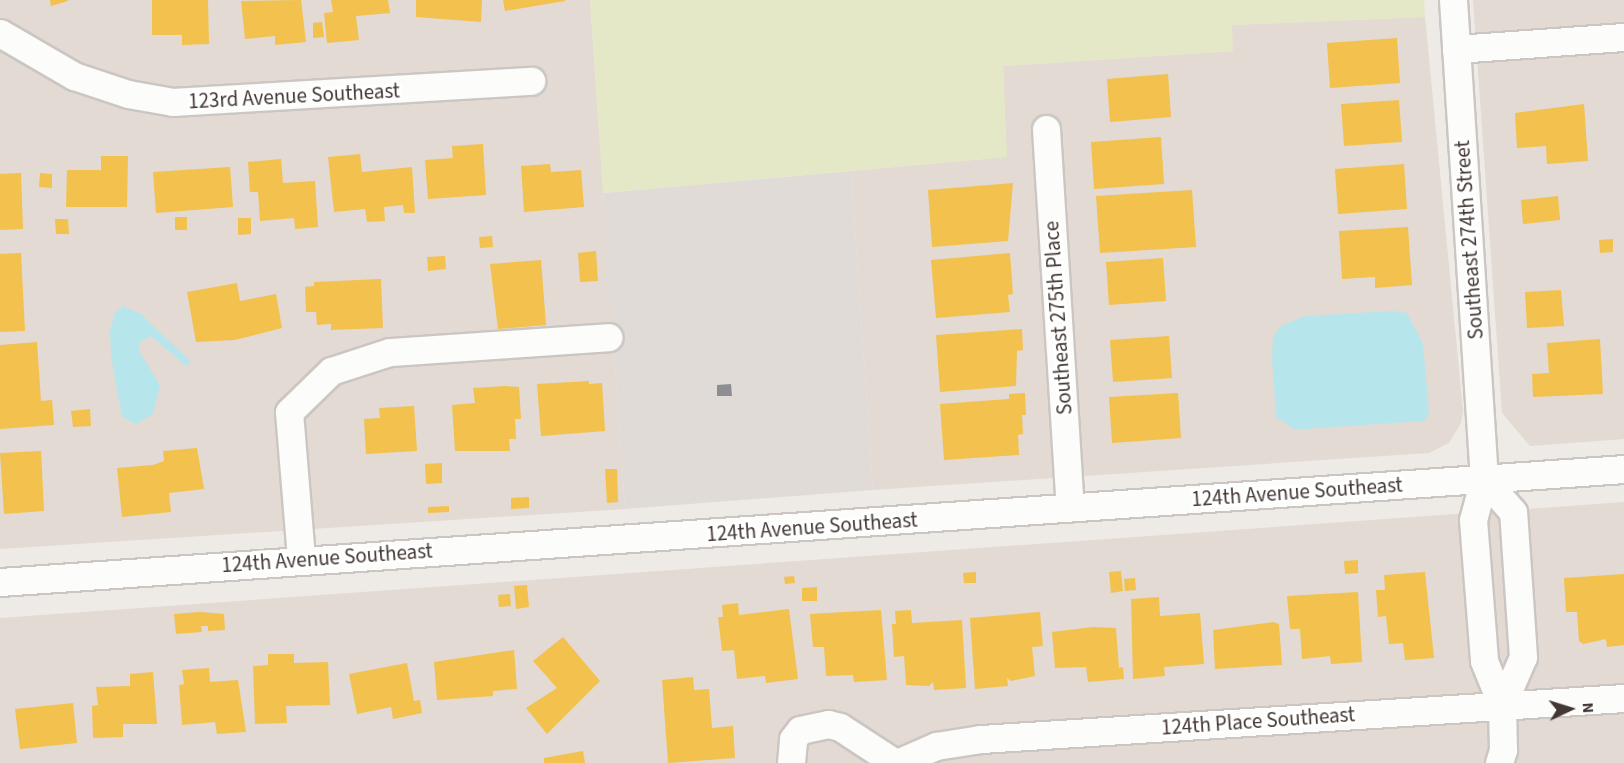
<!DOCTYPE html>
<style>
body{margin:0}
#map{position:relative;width:1624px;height:763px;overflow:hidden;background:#eeeae6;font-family:"Source Sans 3",sans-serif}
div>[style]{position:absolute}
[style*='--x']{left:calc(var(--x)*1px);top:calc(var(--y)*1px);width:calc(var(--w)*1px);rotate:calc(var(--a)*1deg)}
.residential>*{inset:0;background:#e2dad3}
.industrial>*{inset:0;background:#e1dbd7}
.green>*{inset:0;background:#e4e8c6}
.water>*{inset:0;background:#b6e6ec}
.homes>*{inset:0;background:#f2c14e}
.industry>*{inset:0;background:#8d8d92}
.roads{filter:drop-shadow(2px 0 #cbc6c2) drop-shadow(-2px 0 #cbc6c2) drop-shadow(0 2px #cbc6c2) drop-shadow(0 -2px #cbc6c2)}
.minor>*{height:27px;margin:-13.5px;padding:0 13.5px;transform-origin:13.5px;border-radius:13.5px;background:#fcfcfb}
span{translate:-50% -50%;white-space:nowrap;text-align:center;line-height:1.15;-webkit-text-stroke:6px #fff;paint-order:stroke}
.street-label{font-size:21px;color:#433833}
.north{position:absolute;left:1540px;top:679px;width:60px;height:60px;-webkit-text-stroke:4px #fff;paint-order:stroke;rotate:86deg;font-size:16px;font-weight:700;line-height:24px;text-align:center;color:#433833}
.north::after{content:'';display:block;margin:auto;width:21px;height:27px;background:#433833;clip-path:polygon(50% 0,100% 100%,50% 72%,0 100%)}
</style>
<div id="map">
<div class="residential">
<div style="clip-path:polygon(0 0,590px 0,625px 509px,0 549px)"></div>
<div style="clip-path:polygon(1473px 0,1624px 0,1624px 439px,1530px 446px,1502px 413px)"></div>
<div style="clip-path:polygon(1425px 17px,1463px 411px,1461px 423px,1449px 443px,1429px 453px,873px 490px,851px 171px,1006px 157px,1003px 66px,1232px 51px,1231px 25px)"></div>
<div style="clip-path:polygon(1624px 502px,1624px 763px,0 763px,0 618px)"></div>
</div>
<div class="industrial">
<div style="clip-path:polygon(851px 171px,873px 490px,625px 509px,603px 193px)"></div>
</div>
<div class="green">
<div style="clip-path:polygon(590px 0,1424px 0,1425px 17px,1232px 25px,1233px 51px,1003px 66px,1007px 157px,603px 193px)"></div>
</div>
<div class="water">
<div style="clip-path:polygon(123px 306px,141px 314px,191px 362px,186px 366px,151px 336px,140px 342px,139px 351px,160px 385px,153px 414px,136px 424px,122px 417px,111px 356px,110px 331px,115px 313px)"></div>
<div style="clip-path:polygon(1393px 311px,1407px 313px,1423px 344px,1429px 413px,1425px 421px,1304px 429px,1294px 429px,1276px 417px,1272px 359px,1273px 337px,1281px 326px,1305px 316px)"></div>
</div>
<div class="homes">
<div style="clip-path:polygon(50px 0,68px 0,68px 1px,51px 6px)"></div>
<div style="clip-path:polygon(152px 0,208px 0,209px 44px,182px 45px,182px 35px,152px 35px)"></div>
<div style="clip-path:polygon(301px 0,306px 42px,275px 45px,275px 36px,245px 39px,241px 1px)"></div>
<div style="clip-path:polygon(331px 0,388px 0,390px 13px,356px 16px,359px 40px,327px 43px,324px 13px,333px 12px)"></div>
<div style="clip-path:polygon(416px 0,482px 0,481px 22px,416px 17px)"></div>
<div style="clip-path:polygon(503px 0,565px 0,565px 1px,505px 11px)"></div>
<div style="clip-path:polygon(322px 22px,324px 37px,313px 38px,313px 23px)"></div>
<div style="clip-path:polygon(1397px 38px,1400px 83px,1330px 88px,1327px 43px)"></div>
<div style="clip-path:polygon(1168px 74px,1171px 117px,1110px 122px,1107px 79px)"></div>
<div style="clip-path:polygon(1399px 100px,1402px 142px,1344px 146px,1341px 104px)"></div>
<div style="clip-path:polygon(1584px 104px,1588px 161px,1547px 164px,1546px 146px,1517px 148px,1515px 113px)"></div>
<div style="clip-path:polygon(1161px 137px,1164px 184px,1094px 189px,1091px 142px)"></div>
<div style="clip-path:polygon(483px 144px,486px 195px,428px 199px,425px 160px,453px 158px,452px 146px)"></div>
<div style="clip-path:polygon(360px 154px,362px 172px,412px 167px,415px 213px,404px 213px,403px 205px,384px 207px,385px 221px,367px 222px,365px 209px,334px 212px,328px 157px)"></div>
<div style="clip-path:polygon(101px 156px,128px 156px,127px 207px,66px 207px,67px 170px,101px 170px)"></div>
<div style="clip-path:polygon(281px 159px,283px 183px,315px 181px,318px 227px,295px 229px,294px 218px,260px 221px,258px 192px,250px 192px,248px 162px)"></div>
<div style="clip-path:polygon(550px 164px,551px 172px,581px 170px,584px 207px,524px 212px,521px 166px)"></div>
<div style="clip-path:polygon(1404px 164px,1407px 209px,1338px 214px,1335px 169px)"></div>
<div style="clip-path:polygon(230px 167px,233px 207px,156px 213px,153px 172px)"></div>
<div style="clip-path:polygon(21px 173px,23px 229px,0 230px,0 174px)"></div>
<div style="clip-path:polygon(40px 173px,52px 174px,52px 188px,39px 187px)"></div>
<div style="clip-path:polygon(1013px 183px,1008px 241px,932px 247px,928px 190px)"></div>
<div style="clip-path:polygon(1192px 190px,1196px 247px,1100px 253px,1096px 196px)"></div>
<div style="clip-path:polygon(1558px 196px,1560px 220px,1523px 224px,1521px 200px)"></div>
<div style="clip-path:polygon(175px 217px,187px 217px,187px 230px,175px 230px)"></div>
<div style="clip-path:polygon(238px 218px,251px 218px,251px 234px,238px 235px)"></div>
<div style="clip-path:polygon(55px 219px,68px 219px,69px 234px,56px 234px)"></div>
<div style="clip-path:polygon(1408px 227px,1412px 285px,1375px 288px,1375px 277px,1342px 279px,1339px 231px)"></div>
<div style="clip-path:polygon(492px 236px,493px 247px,480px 248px,479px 237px)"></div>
<div style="clip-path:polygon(1613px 239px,1613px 252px,1600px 253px,1599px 240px)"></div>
<div style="clip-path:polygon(596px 251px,598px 281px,580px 282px,578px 253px)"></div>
<div style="clip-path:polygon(21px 253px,25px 331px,0 332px,0 254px)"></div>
<div style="clip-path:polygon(1010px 253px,1013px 294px,1008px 295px,1010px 312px,936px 318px,931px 260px)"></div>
<div style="clip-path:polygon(445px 256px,446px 269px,428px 271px,427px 257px)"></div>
<div style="clip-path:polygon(1163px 258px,1166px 301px,1109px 305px,1106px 262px)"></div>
<div style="clip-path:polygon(541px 260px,546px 325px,498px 329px,490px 264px)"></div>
<div style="clip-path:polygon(381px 279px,383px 328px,331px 330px,331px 324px,317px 325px,316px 312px,306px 312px,305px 287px,314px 286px,314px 282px)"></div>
<div style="clip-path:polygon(237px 283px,240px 301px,276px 294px,282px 328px,235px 340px,196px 342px,187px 292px)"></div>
<div style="clip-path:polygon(1561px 290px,1564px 326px,1527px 328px,1525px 292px)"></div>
<div style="clip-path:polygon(1022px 329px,1023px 350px,1017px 351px,1016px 386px,940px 392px,936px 335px)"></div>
<div style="clip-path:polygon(1169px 336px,1172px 378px,1113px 382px,1110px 340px)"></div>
<div style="clip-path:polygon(1600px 339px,1603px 394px,1533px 397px,1532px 374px,1549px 373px,1547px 343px)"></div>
<div style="clip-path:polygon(37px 342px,41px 401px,52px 400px,54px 425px,0 429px,0 345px)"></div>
<div style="clip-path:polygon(589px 381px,589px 384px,602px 383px,605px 431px,541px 436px,537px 384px)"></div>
<div style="clip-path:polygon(506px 386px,519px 387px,521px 419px,515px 419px,516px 439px,509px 439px,510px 451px,455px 451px,452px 405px,475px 403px,473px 388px)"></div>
<div style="clip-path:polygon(1025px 393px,1026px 415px,1022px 415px,1023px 434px,1018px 435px,1019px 455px,944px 460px,940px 404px,1009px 399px,1009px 394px)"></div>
<div style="clip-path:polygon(1178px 393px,1181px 438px,1112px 443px,1109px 397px)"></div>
<div style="clip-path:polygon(414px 406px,417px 451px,366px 454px,364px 419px,380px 418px,379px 408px)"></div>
<div style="clip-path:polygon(90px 409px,91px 426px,73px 427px,71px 411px)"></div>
<div style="clip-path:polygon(197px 448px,204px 489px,169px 493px,171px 512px,122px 517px,117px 468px,153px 465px,164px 461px,163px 451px)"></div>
<div style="clip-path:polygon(41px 451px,44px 511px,4px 514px,0 453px)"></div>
<div style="clip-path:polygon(442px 463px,442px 483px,426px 484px,425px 464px)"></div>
<div style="clip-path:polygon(605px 469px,617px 469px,618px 502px,607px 503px)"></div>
<div style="clip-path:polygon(529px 497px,529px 508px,511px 509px,511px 498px)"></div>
<div style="clip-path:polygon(449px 506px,449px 512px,428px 513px,428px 507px)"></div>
<div style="clip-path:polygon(1358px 560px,1358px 573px,1345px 574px,1344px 561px)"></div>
<div style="clip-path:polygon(1121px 571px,1123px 591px,1111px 593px,1109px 572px)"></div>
<div style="clip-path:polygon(976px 572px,976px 583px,964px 583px,963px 573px)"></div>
<div style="clip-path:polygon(1425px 572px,1434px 658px,1405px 660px,1403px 643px,1389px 644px,1386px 616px,1378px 617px,1376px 590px,1385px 590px,1384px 575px)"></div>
<div style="clip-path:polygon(1624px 574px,1624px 645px,1607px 647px,1606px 639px,1583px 644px,1579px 641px,1577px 612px,1566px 612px,1564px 578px)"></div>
<div style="clip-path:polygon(794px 576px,795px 583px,785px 584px,784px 577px)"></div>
<div style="clip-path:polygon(1135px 578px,1136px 590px,1125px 591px,1124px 579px)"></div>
<div style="clip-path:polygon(527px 585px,529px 607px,516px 609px,514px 586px)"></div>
<div style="clip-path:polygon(817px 587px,817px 601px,802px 601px,802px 588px)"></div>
<div style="clip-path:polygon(1358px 592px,1362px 662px,1331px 664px,1330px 656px,1302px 659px,1300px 629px,1290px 629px,1287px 596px)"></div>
<div style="clip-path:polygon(510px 594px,511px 606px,499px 607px,498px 595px)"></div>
<div style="clip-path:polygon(1159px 597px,1160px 616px,1200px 613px,1204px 664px,1164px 667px,1165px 676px,1133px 679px,1131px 599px)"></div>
<div style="clip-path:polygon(738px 603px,739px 615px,789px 609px,798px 679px,766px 683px,765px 676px,737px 679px,734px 650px,722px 651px,718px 617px,723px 617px,722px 605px)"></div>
<div style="clip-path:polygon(881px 610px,887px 680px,854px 682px,853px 675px,826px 676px,824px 647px,813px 647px,810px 614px)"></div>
<div style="clip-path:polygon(911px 610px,912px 623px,962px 620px,966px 688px,934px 690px,933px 682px,929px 686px,906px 685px,904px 656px,894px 657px,892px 624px,896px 624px,895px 611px)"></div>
<div style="clip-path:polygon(200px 612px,224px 614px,225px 630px,208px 631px,208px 626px,201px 626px,202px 632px,176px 634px,174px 614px)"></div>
<div style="clip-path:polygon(1040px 612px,1043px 646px,1032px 647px,1035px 676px,1011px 681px,1007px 678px,1008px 686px,975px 689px,970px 618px)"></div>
<div style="clip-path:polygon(1273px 622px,1279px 624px,1282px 665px,1215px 669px,1213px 630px)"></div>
<div style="clip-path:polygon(1093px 627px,1116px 628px,1119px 668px,1123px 667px,1124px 679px,1088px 682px,1086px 667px,1055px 668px,1052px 632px)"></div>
<div style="clip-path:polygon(563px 637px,600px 681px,547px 734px,526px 708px,557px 688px,533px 661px)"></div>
<div style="clip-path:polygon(514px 650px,517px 689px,493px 691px,493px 696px,437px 700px,434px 662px)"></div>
<div style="clip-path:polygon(268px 654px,294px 654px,294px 663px,328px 662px,330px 705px,286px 706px,287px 723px,255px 724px,253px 666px,268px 665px)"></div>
<div style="clip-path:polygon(407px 663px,414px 701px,420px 700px,422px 713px,393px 719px,391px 707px,357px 714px,349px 674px)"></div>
<div style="clip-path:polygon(209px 668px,210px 682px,238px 680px,246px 732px,217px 734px,215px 722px,182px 725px,179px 685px,184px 684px,182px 670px)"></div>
<div style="clip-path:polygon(153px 672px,157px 724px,123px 724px,123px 737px,93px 738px,92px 706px,98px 705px,96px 687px,130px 686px,130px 674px)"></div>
<div style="clip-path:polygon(693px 677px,694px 690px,709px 689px,712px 728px,733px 726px,735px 758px,668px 763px,662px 680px)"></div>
<div style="clip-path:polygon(73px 703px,77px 743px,20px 749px,15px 709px)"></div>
<div style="clip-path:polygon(583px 751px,585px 763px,544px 763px,544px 758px)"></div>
</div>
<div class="industry">
<div style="clip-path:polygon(731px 384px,732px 396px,717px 396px,717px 385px)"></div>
</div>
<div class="roads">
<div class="minor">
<div style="--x:1453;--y:0;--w:480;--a:86.3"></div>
<div style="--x:1484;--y:479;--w:42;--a:105"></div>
<div style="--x:1473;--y:520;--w:141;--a:85.5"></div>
<div style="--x:1484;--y:661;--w:48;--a:67.8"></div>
<div style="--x:1502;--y:705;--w:52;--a:-66.4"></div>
<div style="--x:1523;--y:657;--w:145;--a:-93.9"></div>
<div style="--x:1513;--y:512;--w:44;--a:-131.3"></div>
<div style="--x:0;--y:33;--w:86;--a:30.2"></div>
<div style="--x:74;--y:76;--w:57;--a:18.4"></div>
<div style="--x:128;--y:94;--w:46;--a:10.1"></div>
<div style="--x:173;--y:102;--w:359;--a:-3.4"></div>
<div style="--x:1456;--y:49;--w:168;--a:-4.1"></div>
<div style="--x:1046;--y:129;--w:379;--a:86.4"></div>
<div style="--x:301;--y:558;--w:146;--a:-94.7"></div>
<div style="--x:289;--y:412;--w:59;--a:-44.3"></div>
<div style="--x:331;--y:371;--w:62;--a:-17.9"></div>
<div style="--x:390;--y:352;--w:219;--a:-3.9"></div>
<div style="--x:0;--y:582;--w:1628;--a:-3.98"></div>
<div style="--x:791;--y:763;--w:24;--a:-85"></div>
<div style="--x:793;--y:739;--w:11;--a:-52"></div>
<div style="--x:800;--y:730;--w:29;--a:-12"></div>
<div style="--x:828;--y:724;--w:12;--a:14"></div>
<div style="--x:840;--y:727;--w:66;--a:33.2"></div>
<div style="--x:897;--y:763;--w:43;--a:-23.6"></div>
<div style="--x:936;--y:746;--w:46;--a:-8.8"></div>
<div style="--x:981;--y:739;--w:644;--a:-3.65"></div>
<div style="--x:1499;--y:763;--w:14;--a:-73"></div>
<div style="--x:1503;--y:750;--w:45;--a:-91.3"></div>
</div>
</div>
<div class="street-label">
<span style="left:294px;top:96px;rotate:-3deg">123rd Avenue Southeast</span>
<span style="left:1469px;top:240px;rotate:-94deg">Southeast 274th Street</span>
<span style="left:1058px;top:318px;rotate:-94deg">Southeast 275th Place</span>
<span style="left:1297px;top:492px;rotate:-4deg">124th Avenue Southeast</span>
<span style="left:812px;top:527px;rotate:-4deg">124th Avenue Southeast</span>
<span style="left:327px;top:558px;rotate:-4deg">124th Avenue Southeast</span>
<span style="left:1258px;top:721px;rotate:-4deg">124th Place Southeast</span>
</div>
<div class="north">N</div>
</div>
